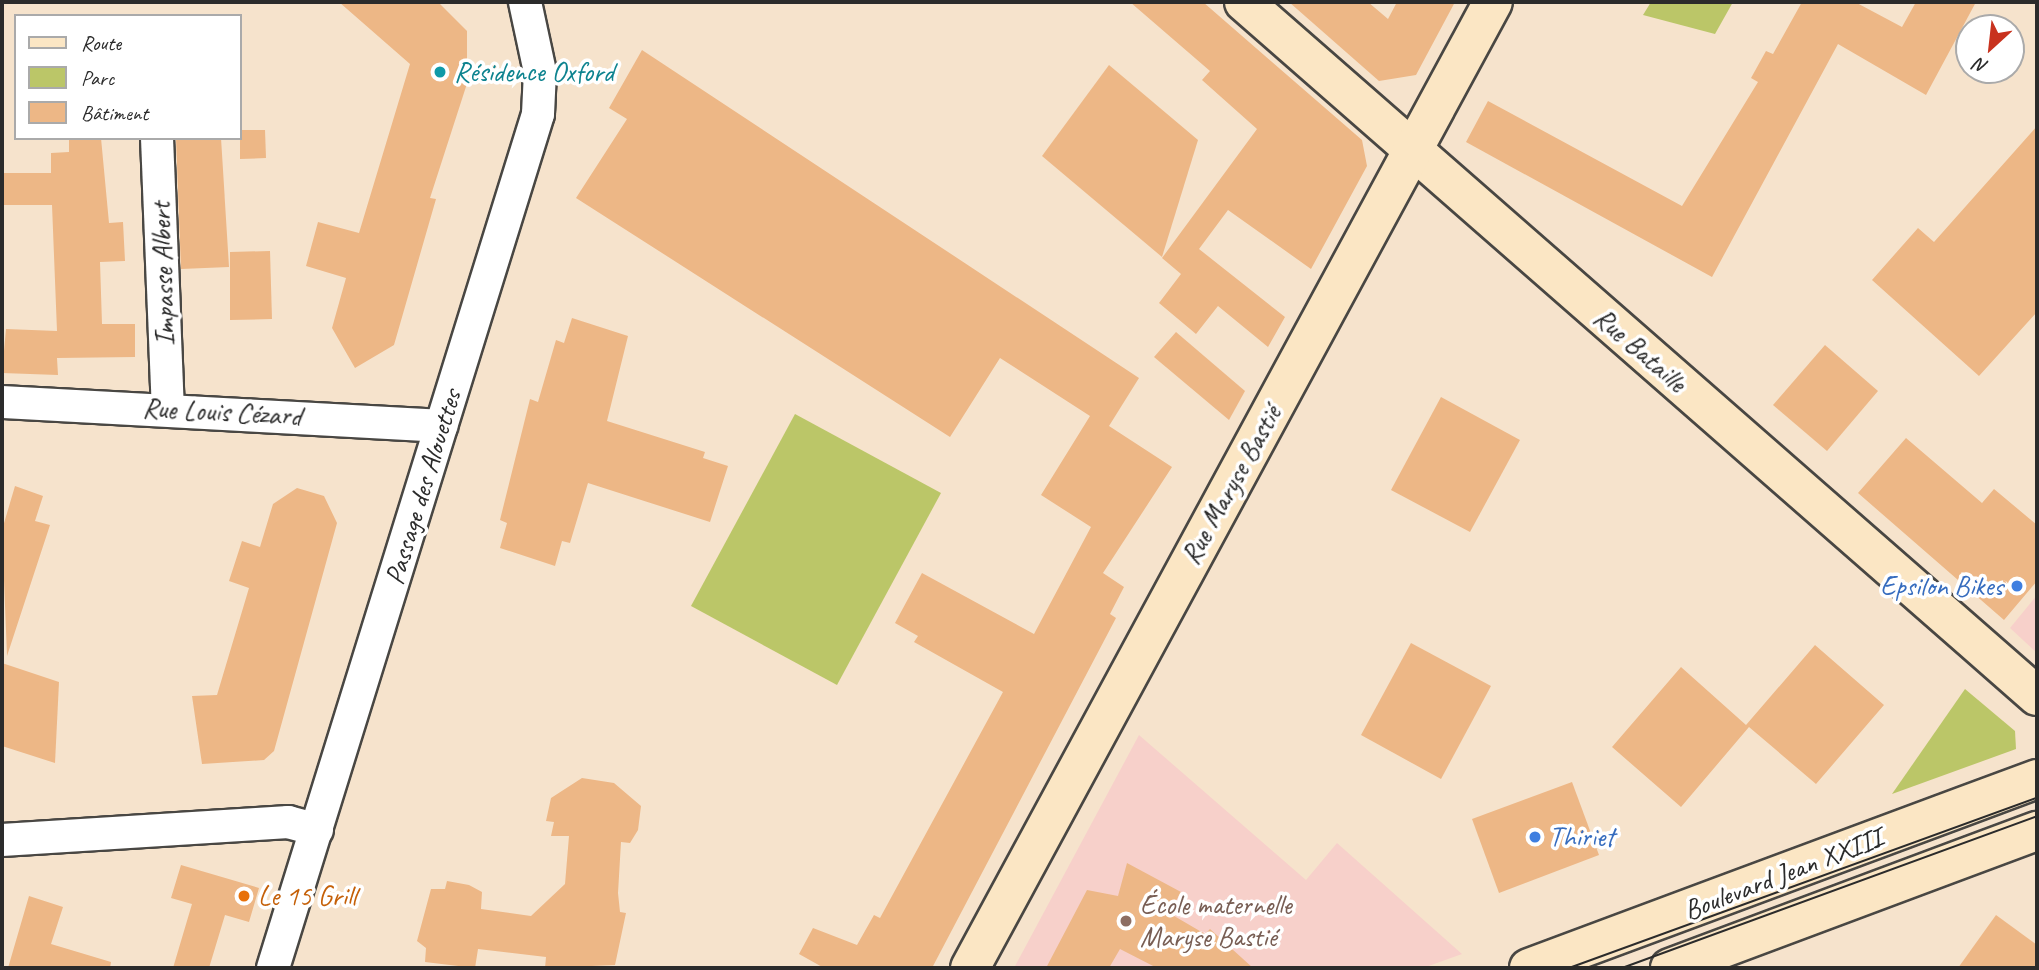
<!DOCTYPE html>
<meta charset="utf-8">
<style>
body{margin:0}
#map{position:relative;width:2039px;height:970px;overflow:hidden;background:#f6e3cc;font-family:Caveat,sans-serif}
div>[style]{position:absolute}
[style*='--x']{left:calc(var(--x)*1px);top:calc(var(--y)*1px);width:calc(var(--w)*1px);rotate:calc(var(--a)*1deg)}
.built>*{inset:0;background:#f7d0ca}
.green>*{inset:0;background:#bbc668}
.building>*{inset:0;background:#edb786}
.roads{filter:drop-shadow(2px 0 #494743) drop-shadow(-2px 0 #494743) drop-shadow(0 2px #494743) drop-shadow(0 -2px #494743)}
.street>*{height:32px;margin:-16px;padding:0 16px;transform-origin:16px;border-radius:16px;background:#fff}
.secondary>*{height:38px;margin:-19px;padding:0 19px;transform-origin:19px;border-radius:19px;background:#fbe6c4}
.tram>*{height:2px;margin:-1px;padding:0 1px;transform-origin:1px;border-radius:1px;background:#2b2b2b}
.dots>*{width:19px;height:19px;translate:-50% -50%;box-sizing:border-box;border:4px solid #fff;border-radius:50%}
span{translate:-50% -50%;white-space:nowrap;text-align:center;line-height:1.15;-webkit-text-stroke:7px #fff;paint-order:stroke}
.culture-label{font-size:28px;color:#0d838f}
.left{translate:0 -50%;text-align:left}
.street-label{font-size:28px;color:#2b2b2b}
.shop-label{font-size:28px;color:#366cbe}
.right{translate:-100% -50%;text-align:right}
.food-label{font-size:28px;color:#c56008}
.education-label{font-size:28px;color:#785e54}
.frame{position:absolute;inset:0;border:4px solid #2b2b2b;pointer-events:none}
.legend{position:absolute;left:14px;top:14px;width:228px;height:126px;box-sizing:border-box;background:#fff;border:2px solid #aaa;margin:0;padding:9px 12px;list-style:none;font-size:21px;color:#2b2b2b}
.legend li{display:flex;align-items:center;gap:14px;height:35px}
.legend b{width:35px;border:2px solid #aaa}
.north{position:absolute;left:1955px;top:14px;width:70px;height:70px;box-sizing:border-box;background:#fff;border:2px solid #aaa;border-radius:50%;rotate:207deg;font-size:19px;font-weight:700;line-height:28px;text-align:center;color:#2b2b2b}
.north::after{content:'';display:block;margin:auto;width:24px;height:32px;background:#c8321e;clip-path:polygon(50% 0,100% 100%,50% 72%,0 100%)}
</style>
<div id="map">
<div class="built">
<div style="clip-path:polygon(2037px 595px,2037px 653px,2010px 628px)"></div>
<div style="clip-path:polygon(1139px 735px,1306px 880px,1337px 843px,1462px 954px,1423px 968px,1014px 968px)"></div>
</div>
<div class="green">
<div style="clip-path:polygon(1651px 2px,1733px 2px,1715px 34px,1643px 15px)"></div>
<div style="clip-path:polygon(795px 414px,941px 493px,837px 685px,691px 606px)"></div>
<div style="clip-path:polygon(1965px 689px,2015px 731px,2016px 749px,1892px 794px)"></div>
</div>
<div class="building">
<div style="clip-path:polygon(339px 2px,438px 2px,467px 31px,467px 62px,473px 65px,430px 198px,436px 199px,394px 345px,355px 368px,332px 328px,346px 278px,306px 266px,318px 222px,359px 233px,410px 64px)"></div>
<div style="clip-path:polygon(1130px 2px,1203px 2px,1362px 140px,1367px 166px,1311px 269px,1228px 210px,1199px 249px,1285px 317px,1268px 347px,1218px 306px,1196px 334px,1159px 303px,1181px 274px,1162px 258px,1257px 129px,1202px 80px,1210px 71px)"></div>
<div style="clip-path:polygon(1289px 2px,1368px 2px,1388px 19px,1397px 2px,1455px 2px,1416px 75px,1379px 81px)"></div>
<div style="clip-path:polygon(1802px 2px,1855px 2px,1902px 27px,1916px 2px,1976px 2px,1926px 95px,1838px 44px,1712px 277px,1466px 142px,1488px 101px,1682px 206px,1758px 82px,1751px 78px,1766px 51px,1773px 54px)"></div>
<div style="clip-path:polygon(642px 50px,1139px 378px,1109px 426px,1172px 467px,1103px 573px,1124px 587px,1110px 614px,1116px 618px,932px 968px,824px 968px,799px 954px,813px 928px,857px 945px,874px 915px,880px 918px,1003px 692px,914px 642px,918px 636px,895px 623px,922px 573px,1034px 634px,1091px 527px,1041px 495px,1090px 416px,1000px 358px,950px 437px,576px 198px,627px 119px,609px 108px)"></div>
<div style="clip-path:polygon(1109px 65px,1198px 140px,1162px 257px,1042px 156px)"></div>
<div style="clip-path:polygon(2037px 126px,2037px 312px,1979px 376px,1872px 280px,1918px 228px,1934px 242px)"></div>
<div style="clip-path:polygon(240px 130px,265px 130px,266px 158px,240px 159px)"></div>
<div style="clip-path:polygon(69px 138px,101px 138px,109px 223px,123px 222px,125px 261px,100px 262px,102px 324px,135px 324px,135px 357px,57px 358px,58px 375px,2px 373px,6px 329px,57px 331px,52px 205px,2px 205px,2px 173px,51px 173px,51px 153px,69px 152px)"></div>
<div style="clip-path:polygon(176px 138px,221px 138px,229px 267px,181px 269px)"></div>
<div style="clip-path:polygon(270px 251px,272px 319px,230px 320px,230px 252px)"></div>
<div style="clip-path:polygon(572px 318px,628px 336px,607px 421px,705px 452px,703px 458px,728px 466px,710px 522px,588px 483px,570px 543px,562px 541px,555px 566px,500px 548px,507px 523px,500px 520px,530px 399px,538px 402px,556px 340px,564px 343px)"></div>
<div style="clip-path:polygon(1176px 332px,1245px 391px,1229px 420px,1154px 357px)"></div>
<div style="clip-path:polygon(1825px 345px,1878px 391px,1827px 451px,1773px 405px)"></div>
<div style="clip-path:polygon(1441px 397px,1520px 440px,1470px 532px,1391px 490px)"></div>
<div style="clip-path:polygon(1906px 438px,1982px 503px,1994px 489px,2037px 525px,2037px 581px,2004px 620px,1858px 493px)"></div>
<div style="clip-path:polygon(15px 486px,43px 496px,35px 521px,50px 525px,7px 656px,2px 530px)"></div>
<div style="clip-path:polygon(297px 488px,324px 496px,337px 523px,274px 751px,264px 760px,202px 764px,192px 696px,217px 695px,249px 588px,229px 581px,242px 541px,260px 547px,273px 504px)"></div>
<div style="clip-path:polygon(1411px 643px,1491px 686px,1441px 779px,1361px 735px)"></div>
<div style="clip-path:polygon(1815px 645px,1884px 705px,1816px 784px,1749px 727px,1681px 807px,1612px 747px,1681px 667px,1746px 725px)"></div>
<div style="clip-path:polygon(2px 663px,59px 682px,55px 763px,2px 746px)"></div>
<div style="clip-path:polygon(582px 778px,614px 783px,641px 806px,638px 830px,630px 843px,621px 842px,618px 893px,620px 912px,626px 913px,615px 965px,545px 968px,546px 957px,478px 949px,475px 968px,425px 962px,426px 948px,417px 941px,431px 889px,445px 889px,447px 881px,469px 885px,482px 892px,481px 909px,531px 916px,565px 884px,569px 836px,551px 836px,554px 822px,546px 821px,551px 798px)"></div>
<div style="clip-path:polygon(1572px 782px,1599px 855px,1499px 893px,1472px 819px)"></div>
<div style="clip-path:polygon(1127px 863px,1181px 892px,1169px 913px,1205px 934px,1210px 929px,1253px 968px,1157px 968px,1120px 949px,1109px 968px,1046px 968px,1087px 890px,1118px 896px)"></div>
<div style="clip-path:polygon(181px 865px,259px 888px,249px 922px,225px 915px,209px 968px,173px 968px,192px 904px,171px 898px)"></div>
<div style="clip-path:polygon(29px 896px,63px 907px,51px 944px,111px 962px,110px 968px,8px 968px)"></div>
<div style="clip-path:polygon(1996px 915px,2037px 945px,2037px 968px,1958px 968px)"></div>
</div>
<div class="roads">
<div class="street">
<div style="--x:157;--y:138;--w:271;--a:87.7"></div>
<div style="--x:2;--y:402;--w:440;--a:3.1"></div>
<div style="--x:2;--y:840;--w:287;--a:-3.6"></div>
<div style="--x:288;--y:822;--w:30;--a:15"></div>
<div style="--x:273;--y:968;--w:894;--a:-72.76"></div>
<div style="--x:538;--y:114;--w:42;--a:-87.3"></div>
<div style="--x:540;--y:72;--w:72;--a:-102.1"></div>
</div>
<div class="secondary">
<div style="--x:1244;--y:2;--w:1054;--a:41.19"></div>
<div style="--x:970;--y:968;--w:1098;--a:-61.57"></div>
<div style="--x:1529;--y:968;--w:542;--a:-20.41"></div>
<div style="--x:1670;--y:968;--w:392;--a:-20.5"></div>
</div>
</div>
<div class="tram">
<div style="--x:1569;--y:968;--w:498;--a:-20"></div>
<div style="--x:1622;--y:968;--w:442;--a:-20.1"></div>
</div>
<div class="dots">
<div style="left:440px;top:72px;background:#0f9aa8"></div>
<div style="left:2017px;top:586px;background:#3f7fe0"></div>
<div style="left:1535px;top:837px;background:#3f7fe0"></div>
<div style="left:244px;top:896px;background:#e8710a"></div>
<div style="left:1126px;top:921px;background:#8d6e63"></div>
</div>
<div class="culture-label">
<span class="left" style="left:454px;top:72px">Résidence Oxford</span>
</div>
<div class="street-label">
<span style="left:163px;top:274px;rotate:-92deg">Impasse Albert</span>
<span style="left:1640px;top:350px;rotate:41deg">Rue Bataille</span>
<span style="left:222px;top:412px;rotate:3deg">Rue Louis Cézard</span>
<span style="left:1231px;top:485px;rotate:-61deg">Rue Maryse Bastié</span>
<span style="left:423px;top:487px;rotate:-73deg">Passage des Alouettes</span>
<span style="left:1783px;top:874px;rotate:-21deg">Boulevard Jean XXIII</span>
</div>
<div class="shop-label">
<span class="right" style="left:2003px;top:586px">Epsilon Bikes</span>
<span class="left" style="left:1549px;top:837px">Thiriet</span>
</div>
<div class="food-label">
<span class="left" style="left:258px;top:896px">Le 15 Grill</span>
</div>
<div class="education-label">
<span class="left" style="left:1140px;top:921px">École maternelle<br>Maryse Bastié</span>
</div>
<div class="frame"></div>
<ul class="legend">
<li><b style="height:9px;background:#fbe6c4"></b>Route</li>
<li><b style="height:19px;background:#bbc668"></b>Parc</li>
<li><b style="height:19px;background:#edb786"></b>Bâtiment</li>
</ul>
<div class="north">N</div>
</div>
